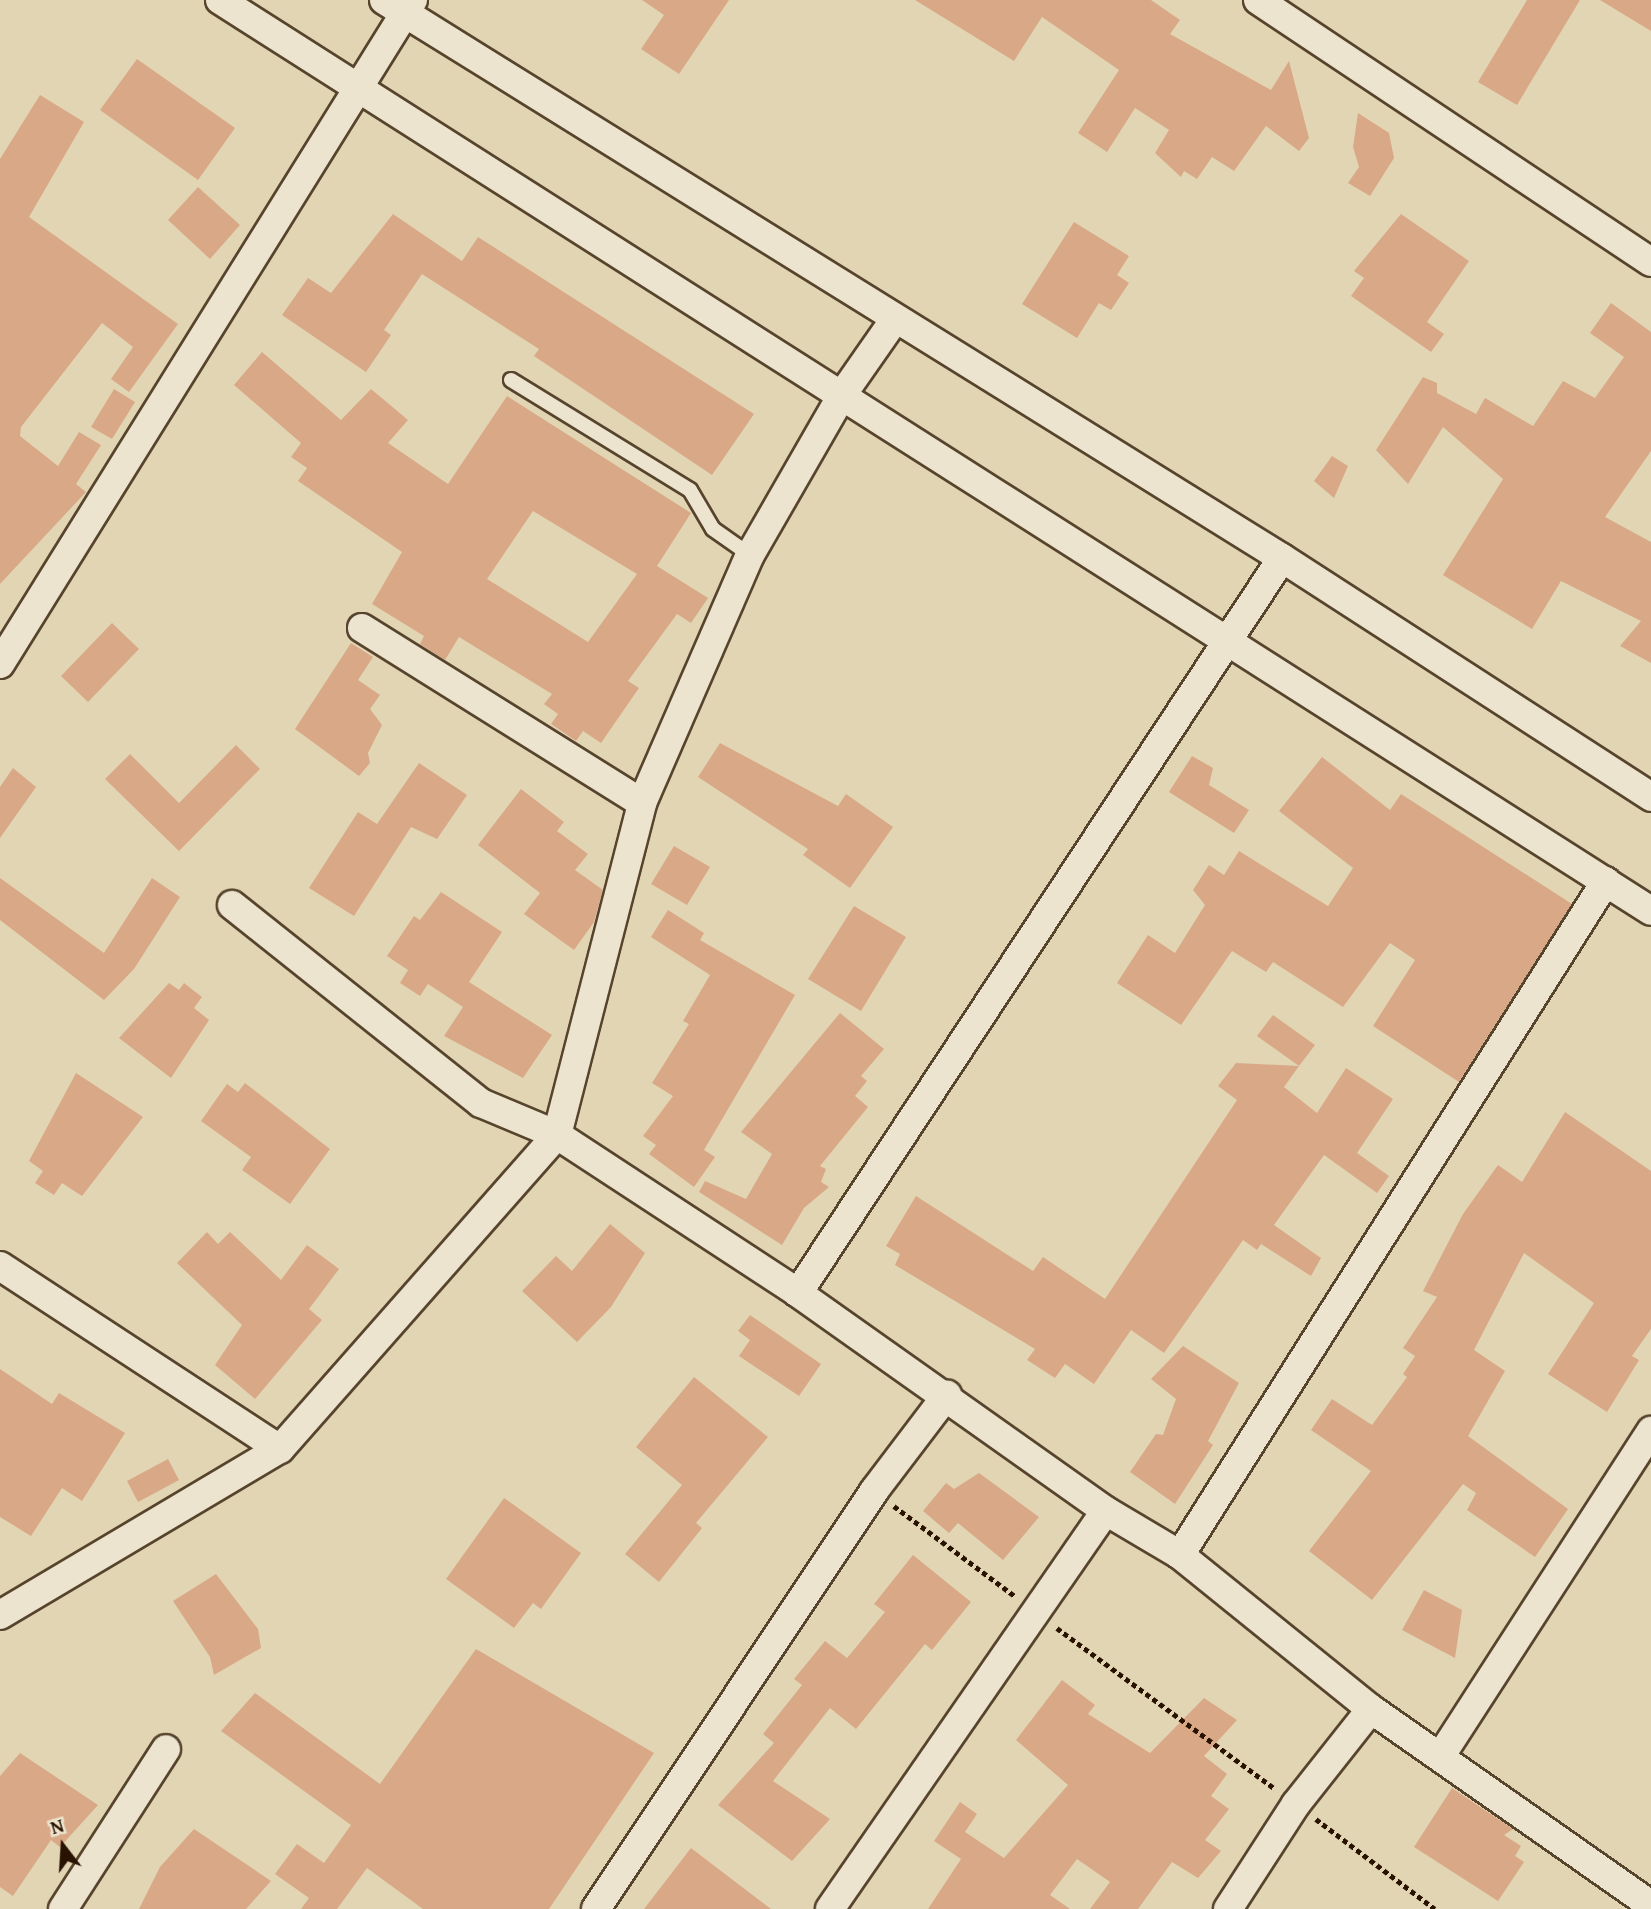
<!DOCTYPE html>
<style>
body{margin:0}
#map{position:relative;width:1651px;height:1909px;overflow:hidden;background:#e2d5b3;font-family:"Gentium Book Plus",serif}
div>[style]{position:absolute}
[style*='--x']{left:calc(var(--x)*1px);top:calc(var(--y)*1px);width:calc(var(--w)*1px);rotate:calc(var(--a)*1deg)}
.building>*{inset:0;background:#d9a987}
.path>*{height:4.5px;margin-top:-2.25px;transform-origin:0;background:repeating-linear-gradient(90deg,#291300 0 5px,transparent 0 8.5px)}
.roads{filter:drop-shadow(2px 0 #57442d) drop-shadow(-2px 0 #57442d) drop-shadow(0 2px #57442d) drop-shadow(0 -2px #57442d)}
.lane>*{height:14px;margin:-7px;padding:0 7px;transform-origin:7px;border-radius:7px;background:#ece4ce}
.street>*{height:28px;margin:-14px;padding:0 14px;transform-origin:14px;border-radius:14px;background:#ece4ce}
span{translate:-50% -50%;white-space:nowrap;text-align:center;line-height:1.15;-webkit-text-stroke:5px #ece4ce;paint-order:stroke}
.north{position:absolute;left:28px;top:1811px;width:70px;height:70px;-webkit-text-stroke:5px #ece4ce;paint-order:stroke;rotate:343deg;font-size:19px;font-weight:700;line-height:28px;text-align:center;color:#291300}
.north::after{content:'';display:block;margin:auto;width:24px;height:32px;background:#291300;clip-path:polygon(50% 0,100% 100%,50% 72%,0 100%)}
</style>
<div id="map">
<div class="building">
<div style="clip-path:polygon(642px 0,729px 0,679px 74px,641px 49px,664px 15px)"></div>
<div style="clip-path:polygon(915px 0,1151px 0,1180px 20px,1170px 34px,1271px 90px,1289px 61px,1309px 138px,1299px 151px,1266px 126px,1234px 171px,1212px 157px,1197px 179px,1184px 171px,1181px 177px,1155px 153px,1169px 130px,1135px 108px,1107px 152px,1078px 133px,1119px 70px,1042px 17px,1014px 61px)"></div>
<div style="clip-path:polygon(1527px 0,1580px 0,1517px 105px,1478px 82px)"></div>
<div style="clip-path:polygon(1600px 0,1651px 0,1651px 31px)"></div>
<div style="clip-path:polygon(137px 59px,235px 128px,198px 180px,100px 110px)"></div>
<div style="clip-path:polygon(40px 95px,84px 122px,29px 217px,178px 324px,129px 392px,111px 379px,133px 347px,102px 323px,21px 427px,20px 436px,58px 466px,79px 432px,101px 445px,76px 484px,86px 492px,0 584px,0 159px)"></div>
<div style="clip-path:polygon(1358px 113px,1389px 133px,1394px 158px,1370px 196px,1348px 183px,1359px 167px,1353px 147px)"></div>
<div style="clip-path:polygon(198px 187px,240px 225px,210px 259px,168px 220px)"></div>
<div style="clip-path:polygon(393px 214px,462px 261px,478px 237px,754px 414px,712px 475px,534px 356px,539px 349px,422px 274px,384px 330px,391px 335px,366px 372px,282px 315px,308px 278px,331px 293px)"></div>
<div style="clip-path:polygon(1401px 214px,1469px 261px,1427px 322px,1444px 334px,1431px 352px,1351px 296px,1364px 278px,1354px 271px)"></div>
<div style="clip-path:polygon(1074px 222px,1129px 256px,1117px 275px,1129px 283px,1111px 310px,1099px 303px,1077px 338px,1022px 304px)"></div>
<div style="clip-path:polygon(1611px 303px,1651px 332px,1651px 451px,1605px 517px,1651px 542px,1651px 663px,1620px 646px,1641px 621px,1561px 581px,1532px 629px,1443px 575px,1503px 479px,1443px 427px,1408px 484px,1376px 450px,1423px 377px,1437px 383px,1437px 393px,1476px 414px,1485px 398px,1533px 426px,1563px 381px,1595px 398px,1624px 357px,1590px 333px)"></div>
<div style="clip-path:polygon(evenodd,262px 352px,341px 420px,371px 389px,408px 420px,388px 443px,448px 484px,507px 396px,691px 513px,657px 566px,708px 598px,691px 623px,677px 614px,628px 681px,639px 688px,601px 743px,583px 731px,576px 741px,551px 724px,558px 714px,544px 704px,552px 694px,459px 637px,445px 660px,420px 644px,424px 636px,372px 604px,402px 552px,298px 481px,307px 468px,291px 457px,301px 443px,234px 385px,262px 352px,533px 511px,637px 574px,588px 642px,487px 579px,533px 511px)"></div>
<div style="clip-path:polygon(114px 389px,135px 402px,112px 439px,91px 427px)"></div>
<div style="clip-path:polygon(1332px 456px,1348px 466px,1334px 498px,1314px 481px)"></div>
<div style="clip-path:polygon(112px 623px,139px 649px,88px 702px,61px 676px)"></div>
<div style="clip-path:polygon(351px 643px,373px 657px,358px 680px,380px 695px,370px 709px,382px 725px,368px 753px,370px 763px,359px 776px,295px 729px)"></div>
<div style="clip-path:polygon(720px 743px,838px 806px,846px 794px,893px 827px,850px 888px,803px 855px,808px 849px,698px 777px)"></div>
<div style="clip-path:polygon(236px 745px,260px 769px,179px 851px,105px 779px,130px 754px,179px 803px)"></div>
<div style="clip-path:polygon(1192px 756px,1213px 768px,1209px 785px,1249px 810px,1234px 833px,1169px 792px)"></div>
<div style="clip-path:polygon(1322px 757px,1390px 810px,1401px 794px,1572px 904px,1459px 1082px,1373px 1026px,1415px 960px,1390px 943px,1343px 1007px,1273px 962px,1266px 972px,1232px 951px,1181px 1025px,1117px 983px,1148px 935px,1175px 953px,1205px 905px,1193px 890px,1209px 865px,1224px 875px,1239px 851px,1328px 906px,1353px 868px,1279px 811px)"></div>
<div style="clip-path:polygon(419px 763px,467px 795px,437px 839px,411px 827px,354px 916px,309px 888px,358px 812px,377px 824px)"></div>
<div style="clip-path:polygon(13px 768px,36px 787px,0 838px,0 787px)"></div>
<div style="clip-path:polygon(521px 789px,564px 822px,557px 831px,588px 854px,575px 870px,603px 890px,594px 922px,574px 950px,524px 914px,540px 893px,478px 845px)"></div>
<div style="clip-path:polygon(674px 846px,710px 867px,687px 905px,651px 884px)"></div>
<div style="clip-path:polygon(0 878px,104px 953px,152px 878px,180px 897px,134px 969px,104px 1000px,0 920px)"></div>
<div style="clip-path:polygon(441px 892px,502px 932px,469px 982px,552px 1035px,523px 1078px,444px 1036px,463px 1007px,428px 984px,420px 996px,400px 983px,408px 970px,387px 956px,414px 916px,420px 920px)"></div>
<div style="clip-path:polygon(854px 906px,906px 937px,861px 1011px,808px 979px)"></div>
<div style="clip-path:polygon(668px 910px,704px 933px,700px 940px,795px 995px,704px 1150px,715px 1157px,694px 1187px,649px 1154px,656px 1145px,643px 1136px,673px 1096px,652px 1083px,689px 1024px,683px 1021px,710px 975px,651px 937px)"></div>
<div style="clip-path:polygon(169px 983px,179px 990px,184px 983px,202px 997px,194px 1008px,209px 1020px,171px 1078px,119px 1038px)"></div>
<div style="clip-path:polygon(840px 1013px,884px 1049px,861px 1076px,867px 1081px,855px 1096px,868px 1107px,820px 1166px,826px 1169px,821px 1182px,829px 1187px,804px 1208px,782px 1245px,699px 1192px,705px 1181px,746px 1199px,772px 1154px,741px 1132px)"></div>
<div style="clip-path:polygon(1273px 1015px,1315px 1045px,1299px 1066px,1257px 1036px)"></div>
<div style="clip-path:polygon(1236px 1063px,1299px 1066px,1284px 1087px,1317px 1113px,1346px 1068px,1393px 1099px,1357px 1153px,1389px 1176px,1377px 1193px,1324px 1155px,1274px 1225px,1321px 1258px,1311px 1276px,1261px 1244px,1257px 1250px,1243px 1240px,1164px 1353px,1131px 1330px,1094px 1384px,1065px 1364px,1055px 1378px,1027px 1360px,1035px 1349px,895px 1265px,900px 1254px,886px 1246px,916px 1196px,1033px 1271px,1043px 1257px,1105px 1299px,1237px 1100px,1218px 1086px)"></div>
<div style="clip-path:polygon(76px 1073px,143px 1117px,82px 1196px,62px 1183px,54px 1195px,35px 1183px,43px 1171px,29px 1161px)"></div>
<div style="clip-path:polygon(245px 1083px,330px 1149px,290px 1204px,242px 1170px,251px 1157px,201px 1121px,227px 1084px,238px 1092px)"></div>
<div style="clip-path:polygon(1565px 1112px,1651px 1171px,1651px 1329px,1632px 1356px,1639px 1360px,1607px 1412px,1548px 1374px,1594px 1303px,1524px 1253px,1474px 1350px,1505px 1371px,1468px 1436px,1568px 1509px,1535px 1557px,1467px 1510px,1476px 1493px,1463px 1484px,1372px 1600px,1309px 1551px,1371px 1471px,1311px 1430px,1332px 1399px,1372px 1425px,1407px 1377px,1403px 1374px,1415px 1356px,1403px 1348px,1437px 1297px,1423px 1291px,1463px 1214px,1498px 1165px,1522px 1182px)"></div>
<div style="clip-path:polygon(610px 1224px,645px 1253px,611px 1307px,577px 1342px,522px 1291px,556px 1256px,572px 1271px)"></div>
<div style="clip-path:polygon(207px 1232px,218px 1244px,230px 1232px,281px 1280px,307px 1245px,339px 1269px,309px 1309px,322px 1320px,255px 1399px,215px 1365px,242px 1325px,177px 1263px)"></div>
<div style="clip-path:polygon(750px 1315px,821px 1364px,799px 1396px,739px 1356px,750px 1340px,738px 1331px)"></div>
<div style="clip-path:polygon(1183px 1346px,1239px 1383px,1208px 1441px,1213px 1445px,1175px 1504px,1130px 1472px,1156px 1434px,1163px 1435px,1176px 1399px,1151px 1379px)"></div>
<div style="clip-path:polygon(0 1369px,52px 1404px,59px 1393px,125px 1433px,82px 1501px,62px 1488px,31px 1536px,0 1517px)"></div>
<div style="clip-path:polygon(694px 1377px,768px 1437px,696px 1523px,702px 1528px,659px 1582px,625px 1554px,682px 1485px,636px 1447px)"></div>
<div style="clip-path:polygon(168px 1459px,179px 1480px,138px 1502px,127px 1481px)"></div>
<div style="clip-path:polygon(979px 1473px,1039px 1517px,1003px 1560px,958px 1523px,949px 1533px,923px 1511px,946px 1483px,954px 1489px)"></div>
<div style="clip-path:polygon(504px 1498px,581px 1553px,541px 1609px,533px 1603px,514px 1628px,446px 1579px)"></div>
<div style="clip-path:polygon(913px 1555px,971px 1602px,932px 1650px,925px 1644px,856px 1729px,830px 1708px,773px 1781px,830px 1819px,792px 1861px,718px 1805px,774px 1743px,763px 1734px,802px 1685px,794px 1679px,825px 1641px,847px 1658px,885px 1612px,874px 1604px)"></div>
<div style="clip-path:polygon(216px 1574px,258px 1629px,261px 1648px,214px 1675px,210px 1657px,173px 1601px)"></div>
<div style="clip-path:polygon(1424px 1590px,1462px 1610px,1455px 1658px,1402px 1630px)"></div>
<div style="clip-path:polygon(476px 1649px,654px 1753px,549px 1909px,423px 1909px,367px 1868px,337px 1909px,301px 1909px,309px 1898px,275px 1874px,297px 1844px,324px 1863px,351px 1825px,221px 1731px,255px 1693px,380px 1784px)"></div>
<div style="clip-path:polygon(1062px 1680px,1095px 1705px,1088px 1714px,1150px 1753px,1204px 1698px,1237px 1720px,1204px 1756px,1227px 1774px,1211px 1796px,1229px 1809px,1205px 1840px,1221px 1851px,1198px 1878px,1172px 1862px,1138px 1909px,1090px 1909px,1110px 1882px,1077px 1859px,1050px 1895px,1070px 1909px,928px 1909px,961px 1859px,934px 1841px,960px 1802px,977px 1814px,965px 1832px,1004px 1858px,1068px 1785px,1016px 1740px)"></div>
<div style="clip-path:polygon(20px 1753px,98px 1805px,60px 1847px,51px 1840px,13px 1896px,0 1887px,0 1776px)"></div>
<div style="clip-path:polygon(1452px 1788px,1513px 1829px,1504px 1835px,1521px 1846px,1515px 1856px,1524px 1862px,1498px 1901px,1414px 1847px)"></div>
<div style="clip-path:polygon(194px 1829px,271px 1881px,246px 1909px,139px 1909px,160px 1867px)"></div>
<div style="clip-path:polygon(691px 1848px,771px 1909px,644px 1909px)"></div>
</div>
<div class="path">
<div style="--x:894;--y:1506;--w:152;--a:36.7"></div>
<div style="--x:1057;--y:1628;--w:271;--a:36.4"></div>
<div style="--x:1316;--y:1819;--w:149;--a:37.1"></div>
</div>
<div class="roads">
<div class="lane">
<div style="--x:511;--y:380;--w:210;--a:31.6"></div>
<div style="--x:690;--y:490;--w:45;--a:59.5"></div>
<div style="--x:713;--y:529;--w:45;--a:35.1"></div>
</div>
<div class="street">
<div style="--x:220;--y:0;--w:1696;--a:32.48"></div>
<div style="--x:384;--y:0;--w:1057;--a:31.86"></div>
<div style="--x:1282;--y:558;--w:440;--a:32.9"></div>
<div style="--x:1258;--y:0;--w:472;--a:33.7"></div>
<div style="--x:362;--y:628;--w:330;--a:32"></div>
<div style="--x:0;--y:664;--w:782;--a:-58.12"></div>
<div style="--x:232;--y:905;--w:318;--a:38.5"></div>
<div style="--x:481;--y:1103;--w:82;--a:22.8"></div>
<div style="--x:557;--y:1135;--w:288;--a:33.2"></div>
<div style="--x:798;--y:1293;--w:377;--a:35.3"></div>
<div style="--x:1106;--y:1511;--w:86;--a:30.7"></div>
<div style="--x:1180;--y:1555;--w:245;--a:38.9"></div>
<div style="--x:1371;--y:1709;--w:342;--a:35"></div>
<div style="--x:0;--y:1266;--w:334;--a:33.2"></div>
<div style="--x:798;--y:1293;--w:880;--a:-56.63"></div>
<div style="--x:1180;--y:1555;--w:797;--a:-57.71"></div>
<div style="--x:0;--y:1615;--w:326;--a:-30.7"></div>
<div style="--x:280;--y:1449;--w:419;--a:-48.6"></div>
<div style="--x:557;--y:1135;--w:343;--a:-75.6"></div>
<div style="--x:642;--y:803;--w:270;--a:-66.5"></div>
<div style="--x:750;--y:555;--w:185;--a:-60.1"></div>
<div style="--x:842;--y:395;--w:93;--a:-55.1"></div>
<div style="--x:1442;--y:1754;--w:385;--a:-57.1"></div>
<div style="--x:63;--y:1909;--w:190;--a:-57.2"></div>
<div style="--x:596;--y:1909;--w:502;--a:-56.37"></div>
<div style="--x:874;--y:1491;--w:121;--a:-52.8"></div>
<div style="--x:830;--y:1909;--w:484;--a:-55.3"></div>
<div style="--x:1228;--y:1909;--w:125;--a:-57.1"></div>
<div style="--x:1296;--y:1804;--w:121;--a:-51.7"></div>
</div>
</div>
<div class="north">N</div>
</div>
